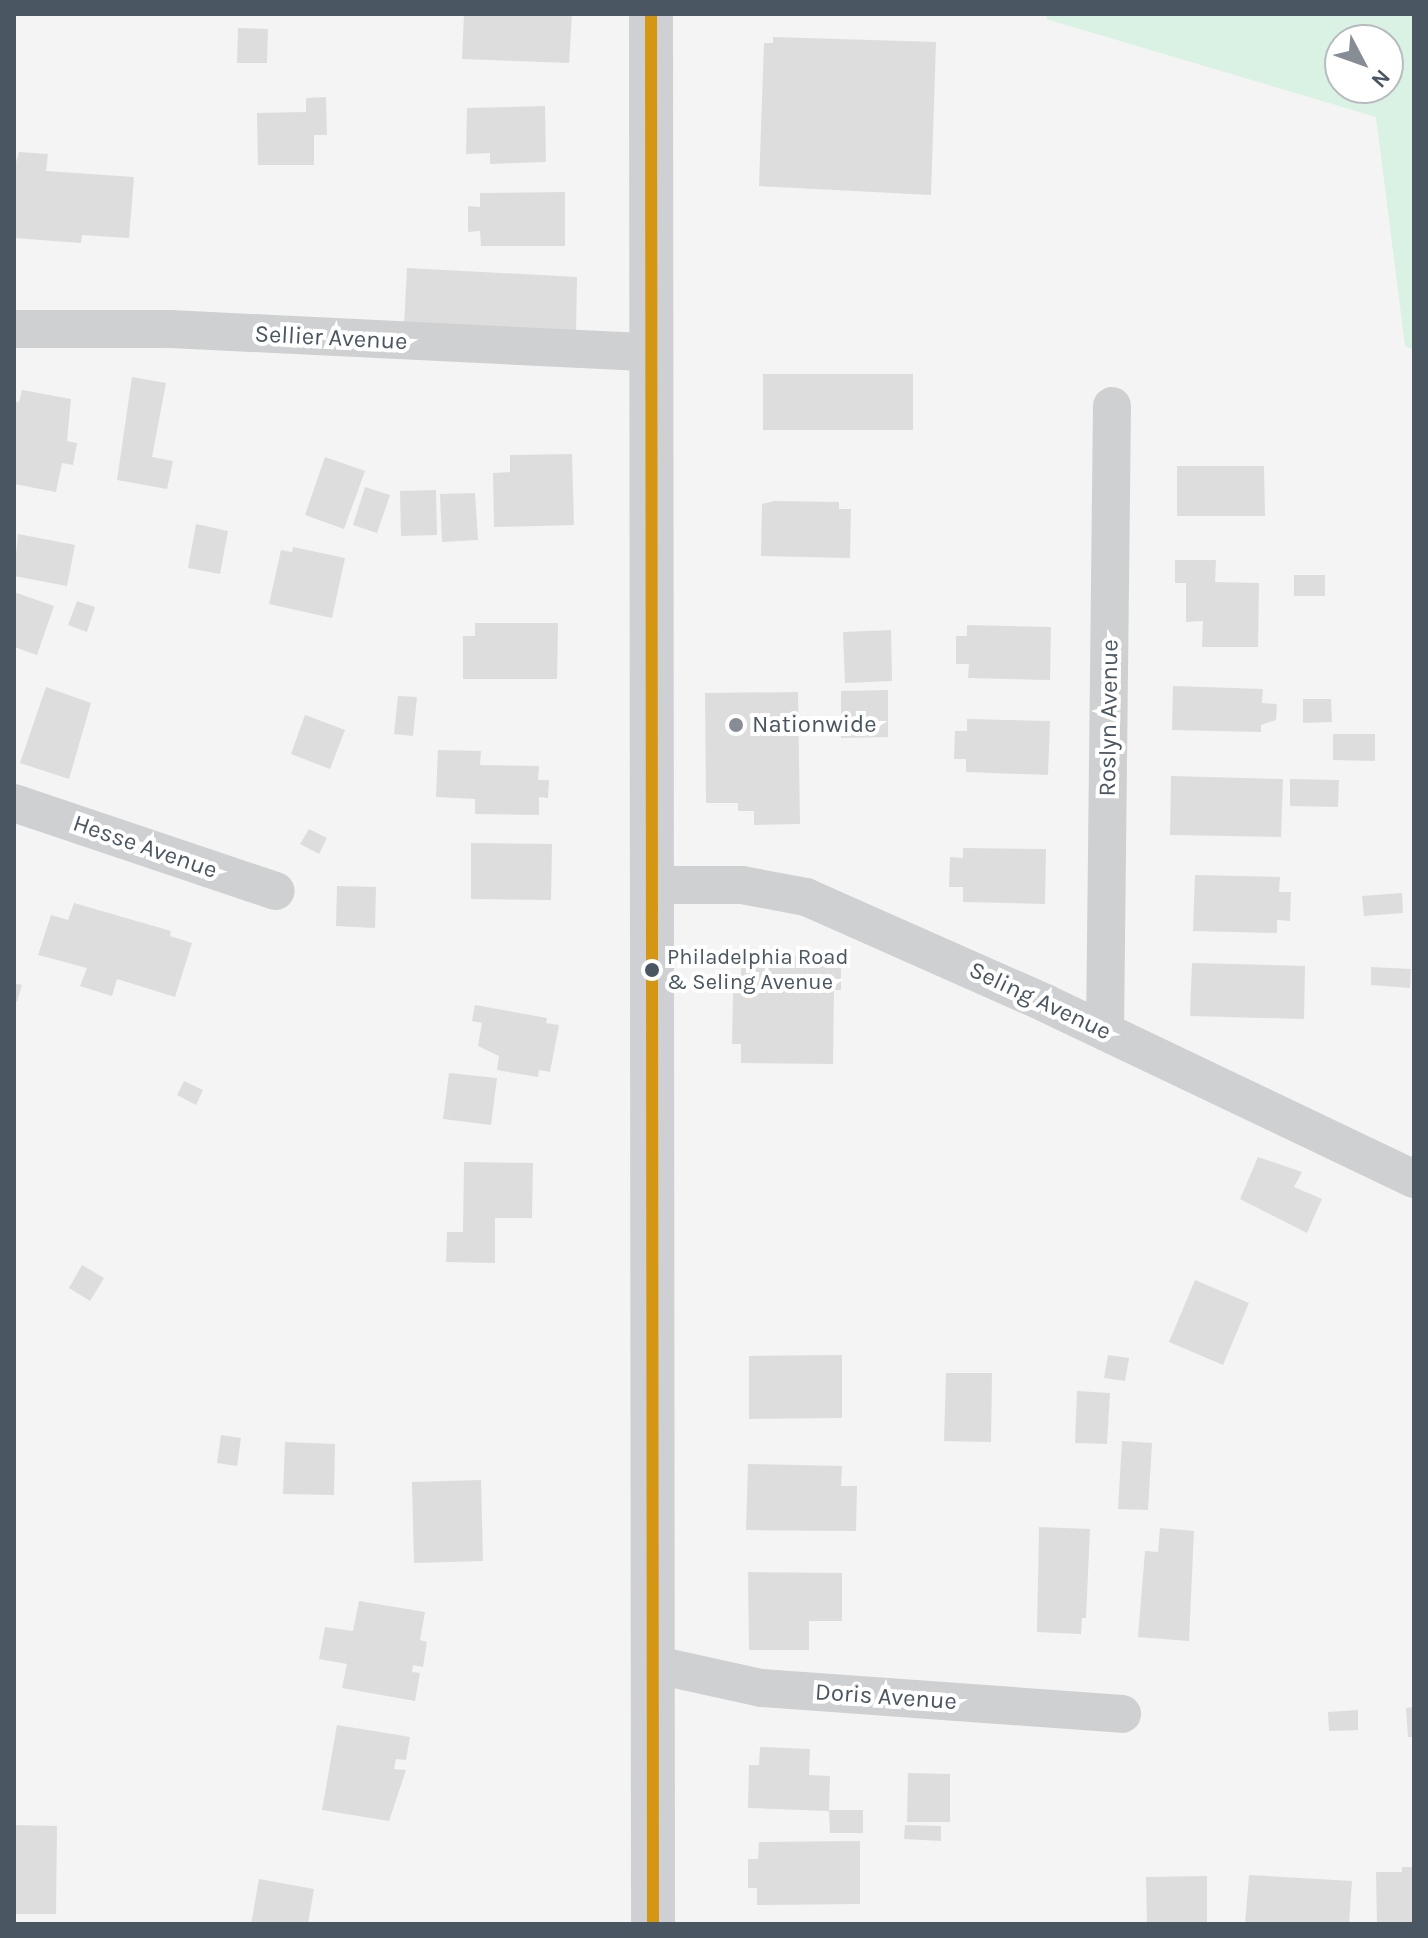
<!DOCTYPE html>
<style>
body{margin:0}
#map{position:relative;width:1428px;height:1938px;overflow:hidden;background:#f4f4f4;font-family:Karla,sans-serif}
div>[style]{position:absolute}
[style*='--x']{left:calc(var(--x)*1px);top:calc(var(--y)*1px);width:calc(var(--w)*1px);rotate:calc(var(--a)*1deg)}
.green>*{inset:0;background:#d9f2e3}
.building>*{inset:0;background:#ddddde}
.minor>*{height:38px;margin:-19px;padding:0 19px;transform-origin:19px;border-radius:19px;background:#ced0d2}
.secondary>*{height:44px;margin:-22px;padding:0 22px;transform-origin:22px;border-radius:22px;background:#ced0d4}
.bus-1>*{height:12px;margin:-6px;padding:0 6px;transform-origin:6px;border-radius:6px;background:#d49613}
.dots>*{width:22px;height:22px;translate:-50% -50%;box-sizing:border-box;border:4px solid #fff;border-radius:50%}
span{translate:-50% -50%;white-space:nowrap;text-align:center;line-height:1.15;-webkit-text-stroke:8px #fff;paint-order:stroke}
.bus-label{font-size:22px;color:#4a5661}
.left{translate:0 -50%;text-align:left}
.street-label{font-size:24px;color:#4a5661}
.poi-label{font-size:24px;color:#4a5661}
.frame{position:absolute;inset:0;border:16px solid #4a5661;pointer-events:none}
.north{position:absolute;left:1324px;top:24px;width:80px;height:80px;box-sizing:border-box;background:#fff;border:2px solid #b7bbc0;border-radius:50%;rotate:131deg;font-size:22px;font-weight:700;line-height:32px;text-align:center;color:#4a5661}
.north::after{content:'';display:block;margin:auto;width:28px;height:36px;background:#868d94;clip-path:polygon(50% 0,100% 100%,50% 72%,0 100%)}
</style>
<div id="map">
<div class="green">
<div style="clip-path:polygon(evenodd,1048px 14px,1414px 14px,1414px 350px,1405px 346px,1376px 117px,1046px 19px,1048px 14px,1340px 40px,1388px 40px,1388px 88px,1340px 88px,1340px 40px)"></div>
</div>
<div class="building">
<div style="clip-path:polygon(464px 14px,572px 14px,569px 63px,462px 59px)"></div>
<div style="clip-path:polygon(238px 28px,268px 29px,267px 63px,237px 63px)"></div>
<div style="clip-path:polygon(773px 37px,936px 42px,931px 195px,759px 186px,764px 43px,773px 43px)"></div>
<div style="clip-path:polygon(326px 97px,327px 135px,314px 135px,314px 165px,258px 165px,257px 113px,306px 112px,306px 98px)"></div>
<div style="clip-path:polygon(545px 106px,546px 162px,490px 164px,490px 153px,466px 154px,467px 108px)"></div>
<div style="clip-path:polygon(19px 152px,48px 154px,46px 171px,134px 177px,129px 238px,82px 235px,81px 243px,14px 238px,14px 169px)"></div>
<div style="clip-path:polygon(565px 192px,565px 246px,481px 246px,480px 231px,468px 232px,468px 206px,480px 207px,480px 193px)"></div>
<div style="clip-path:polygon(407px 268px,577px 277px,576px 336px,404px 326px)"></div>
<div style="clip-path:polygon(763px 374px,913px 374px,913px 430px,763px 430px)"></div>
<div style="clip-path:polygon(132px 377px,166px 383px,152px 457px,173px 461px,167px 489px,117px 480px)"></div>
<div style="clip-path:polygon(22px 390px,71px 399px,67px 441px,77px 443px,73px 465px,62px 463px,56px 492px,14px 484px,14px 401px,19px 402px)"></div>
<div style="clip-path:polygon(572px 454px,574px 525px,494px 527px,493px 473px,510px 472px,510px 455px)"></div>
<div style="clip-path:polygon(325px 457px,365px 471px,344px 529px,305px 515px)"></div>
<div style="clip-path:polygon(1177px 466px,1264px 466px,1265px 516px,1177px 516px)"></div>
<div style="clip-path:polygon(365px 487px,390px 495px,377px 533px,353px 525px)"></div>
<div style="clip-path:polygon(436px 490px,437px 535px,401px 536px,400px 491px)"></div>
<div style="clip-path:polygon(475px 493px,478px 540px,442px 542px,440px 494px)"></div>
<div style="clip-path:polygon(774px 501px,839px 502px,839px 509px,851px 509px,850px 558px,761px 556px,762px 504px)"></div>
<div style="clip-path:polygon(196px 524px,228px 531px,220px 574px,188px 568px)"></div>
<div style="clip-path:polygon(18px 534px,75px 545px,67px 586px,14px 576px)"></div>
<div style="clip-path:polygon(293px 547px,345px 558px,332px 618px,269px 604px,281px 550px,292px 552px)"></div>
<div style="clip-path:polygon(1175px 560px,1216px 560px,1215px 582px,1259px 583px,1258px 647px,1202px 647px,1203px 621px,1186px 622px,1186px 583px,1175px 583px)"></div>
<div style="clip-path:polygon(1294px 575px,1325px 575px,1325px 596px,1294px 596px)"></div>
<div style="clip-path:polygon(14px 592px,54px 606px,37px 655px,14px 647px)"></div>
<div style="clip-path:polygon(77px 601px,95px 607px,87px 632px,68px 625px)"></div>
<div style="clip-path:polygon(475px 623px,558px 623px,557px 679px,463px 679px,463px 636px,475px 636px)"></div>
<div style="clip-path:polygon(967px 625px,1051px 627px,1050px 680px,968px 678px,969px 664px,956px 664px,956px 636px,967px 636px)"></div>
<div style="clip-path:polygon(891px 630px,892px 681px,845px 683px,843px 632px)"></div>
<div style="clip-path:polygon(1173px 686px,1263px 689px,1262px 703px,1277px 704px,1276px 720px,1261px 725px,1261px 732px,1172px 730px)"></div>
<div style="clip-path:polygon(46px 687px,91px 703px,69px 779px,20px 763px)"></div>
<div style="clip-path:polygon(888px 690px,888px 737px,841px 738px,841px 691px)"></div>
<div style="clip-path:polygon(798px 692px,800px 824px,754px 825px,754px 811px,738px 811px,738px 803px,706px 803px,705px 693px)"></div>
<div style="clip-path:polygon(398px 696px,417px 697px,413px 736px,394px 734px)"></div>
<div style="clip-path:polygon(1303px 699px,1331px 699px,1332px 722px,1303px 723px)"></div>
<div style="clip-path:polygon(305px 715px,345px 730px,330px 769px,291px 754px)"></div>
<div style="clip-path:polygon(967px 719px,1050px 721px,1048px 775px,966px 772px,966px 759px,954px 759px,955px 731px,967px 731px)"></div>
<div style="clip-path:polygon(1333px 734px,1375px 734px,1375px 761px,1333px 760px)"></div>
<div style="clip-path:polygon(438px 750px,481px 751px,480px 765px,539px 766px,538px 780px,549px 780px,548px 798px,539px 797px,539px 815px,475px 814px,475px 799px,436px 797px)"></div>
<div style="clip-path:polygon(1171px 776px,1283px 779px,1281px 837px,1170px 835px)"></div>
<div style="clip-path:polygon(1290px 779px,1339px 780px,1338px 807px,1290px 806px)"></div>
<div style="clip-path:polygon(309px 829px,327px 838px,319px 854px,300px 844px)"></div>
<div style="clip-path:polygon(471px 843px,552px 844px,551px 900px,471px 899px)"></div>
<div style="clip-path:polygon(963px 848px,1046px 849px,1045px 904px,963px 902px,963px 887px,949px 887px,950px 857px,963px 858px)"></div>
<div style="clip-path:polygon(1195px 875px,1280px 877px,1279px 892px,1291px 892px,1290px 921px,1277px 920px,1277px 933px,1193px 931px)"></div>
<div style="clip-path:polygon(337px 886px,376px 887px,375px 928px,336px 926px)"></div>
<div style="clip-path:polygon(1402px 893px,1403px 913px,1364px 916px,1362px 896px)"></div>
<div style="clip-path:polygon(74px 903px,171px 931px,170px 936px,192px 943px,175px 997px,117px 979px,112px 996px,80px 986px,87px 968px,38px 955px,51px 915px,68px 920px)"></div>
<div style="clip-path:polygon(741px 955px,841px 956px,841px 990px,834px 990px,833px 1064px,741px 1063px,741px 1044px,732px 1044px,733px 993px,733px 975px,741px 974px)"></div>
<div style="clip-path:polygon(1192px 963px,1305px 966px,1304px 1019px,1190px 1016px)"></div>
<div style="clip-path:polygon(1371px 967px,1411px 969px,1410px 988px,1371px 985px)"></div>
<div style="clip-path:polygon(14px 983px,22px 985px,17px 1002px,14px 1001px)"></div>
<div style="clip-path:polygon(475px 1005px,547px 1018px,546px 1023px,559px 1025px,550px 1072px,539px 1070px,538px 1077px,497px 1070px,499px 1056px,478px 1046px,482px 1023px,472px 1021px)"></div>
<div style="clip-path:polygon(449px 1073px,497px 1078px,491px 1125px,443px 1119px)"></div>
<div style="clip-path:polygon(184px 1081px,203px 1090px,196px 1105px,177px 1095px)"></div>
<div style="clip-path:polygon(1258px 1157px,1302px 1172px,1294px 1187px,1322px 1199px,1307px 1233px,1240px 1199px)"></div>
<div style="clip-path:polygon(464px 1162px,533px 1163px,532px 1218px,495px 1218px,495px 1263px,446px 1262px,447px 1232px,463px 1232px)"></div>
<div style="clip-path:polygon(82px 1265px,104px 1278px,90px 1301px,69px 1288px)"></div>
<div style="clip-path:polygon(1195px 1280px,1249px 1303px,1223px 1365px,1169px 1342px)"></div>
<div style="clip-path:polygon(842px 1355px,842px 1418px,749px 1419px,749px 1356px)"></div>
<div style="clip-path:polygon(1108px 1355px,1129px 1358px,1125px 1381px,1104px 1378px)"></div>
<div style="clip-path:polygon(946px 1373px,992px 1373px,991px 1442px,944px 1441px)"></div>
<div style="clip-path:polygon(1077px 1391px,1110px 1393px,1107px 1444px,1075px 1443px)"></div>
<div style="clip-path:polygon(221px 1435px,241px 1438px,237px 1466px,217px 1463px)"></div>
<div style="clip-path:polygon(1122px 1441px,1152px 1443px,1148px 1510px,1118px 1509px)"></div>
<div style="clip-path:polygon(285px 1442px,335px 1444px,334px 1495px,283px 1494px)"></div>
<div style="clip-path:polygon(748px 1464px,842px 1466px,841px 1486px,857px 1486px,856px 1531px,746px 1530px)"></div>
<div style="clip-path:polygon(481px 1480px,483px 1561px,414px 1563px,412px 1482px)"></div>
<div style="clip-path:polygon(1039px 1527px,1090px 1529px,1086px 1618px,1082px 1618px,1081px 1634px,1037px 1632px)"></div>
<div style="clip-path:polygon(1160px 1528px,1194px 1531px,1189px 1641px,1138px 1637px,1145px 1551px,1158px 1552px)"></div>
<div style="clip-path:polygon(748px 1572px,842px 1573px,842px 1621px,809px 1621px,809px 1650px,749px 1650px)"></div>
<div style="clip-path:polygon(359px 1601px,425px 1612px,420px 1640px,427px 1642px,423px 1667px,413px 1665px,412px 1672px,420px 1673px,415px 1701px,342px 1688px,347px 1664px,319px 1659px,325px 1627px,353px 1631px)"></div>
<div style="clip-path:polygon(1414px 1707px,1414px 1737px,1408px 1737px,1406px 1708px)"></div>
<div style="clip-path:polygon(1358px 1710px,1358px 1730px,1329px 1731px,1328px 1712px)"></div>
<div style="clip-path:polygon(337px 1725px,410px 1737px,406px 1760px,396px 1759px,394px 1769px,406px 1770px,389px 1821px,322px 1810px)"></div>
<div style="clip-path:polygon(760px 1747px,810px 1749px,809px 1775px,830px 1776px,829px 1810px,863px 1810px,863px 1833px,830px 1833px,829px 1811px,748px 1808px,749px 1765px,759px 1765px)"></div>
<div style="clip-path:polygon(908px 1773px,950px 1774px,950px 1822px,907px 1822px)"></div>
<div style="clip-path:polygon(14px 1825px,57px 1826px,56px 1914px,14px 1914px)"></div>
<div style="clip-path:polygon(905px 1825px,941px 1826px,941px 1841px,904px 1839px)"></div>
<div style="clip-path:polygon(860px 1841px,860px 1904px,757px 1905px,757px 1888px,748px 1888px,748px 1859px,758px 1859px,759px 1842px)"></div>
<div style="clip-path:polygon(1402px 1867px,1414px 1867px,1414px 1924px,1377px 1924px,1376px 1872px,1402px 1872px)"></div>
<div style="clip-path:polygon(1249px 1875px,1352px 1881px,1349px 1924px,1245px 1924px)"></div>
<div style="clip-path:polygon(1207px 1876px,1207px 1924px,1147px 1924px,1146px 1877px)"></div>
<div style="clip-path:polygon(259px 1879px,314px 1889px,308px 1924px,251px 1924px)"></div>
</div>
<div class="minor">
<div style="--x:14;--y:329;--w:157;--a:0"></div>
<div style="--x:171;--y:329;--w:478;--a:2.8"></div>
<div style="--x:14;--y:803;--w:276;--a:18.6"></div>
<div style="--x:649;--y:885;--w:93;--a:0"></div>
<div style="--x:742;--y:885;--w:65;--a:10.6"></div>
<div style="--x:806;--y:897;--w:261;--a:23.9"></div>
<div style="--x:1045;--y:1003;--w:409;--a:25.5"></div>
<div style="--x:1105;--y:1031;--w:625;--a:-89.36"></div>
<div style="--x:652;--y:1664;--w:112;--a:12.4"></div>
<div style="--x:761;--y:1688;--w:362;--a:4.1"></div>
</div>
<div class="secondary">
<div style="--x:651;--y:14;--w:1910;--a:89.94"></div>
</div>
<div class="bus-1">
<div style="--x:651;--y:14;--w:1910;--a:89.94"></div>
</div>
<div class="dots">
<div style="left:736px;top:725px;background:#868d94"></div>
<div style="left:652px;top:970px;background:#4a5661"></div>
</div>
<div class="bus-label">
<span class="left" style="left:667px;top:970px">Philadelphia Road<br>&amp; Seling Avenue</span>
</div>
<div class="street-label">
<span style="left:331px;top:338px;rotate:3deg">Sellier Avenue</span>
<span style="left:1109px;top:718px;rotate:-89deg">Roslyn Avenue</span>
<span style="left:145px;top:847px;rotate:19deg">Hesse Avenue</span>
<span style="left:1040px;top:1001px;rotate:25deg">Seling Avenue</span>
<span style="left:886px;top:1697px;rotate:4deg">Doris Avenue</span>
</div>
<div class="poi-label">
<span class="left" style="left:752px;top:725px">Nationwide</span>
</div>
<div class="frame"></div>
<div class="north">N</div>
</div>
